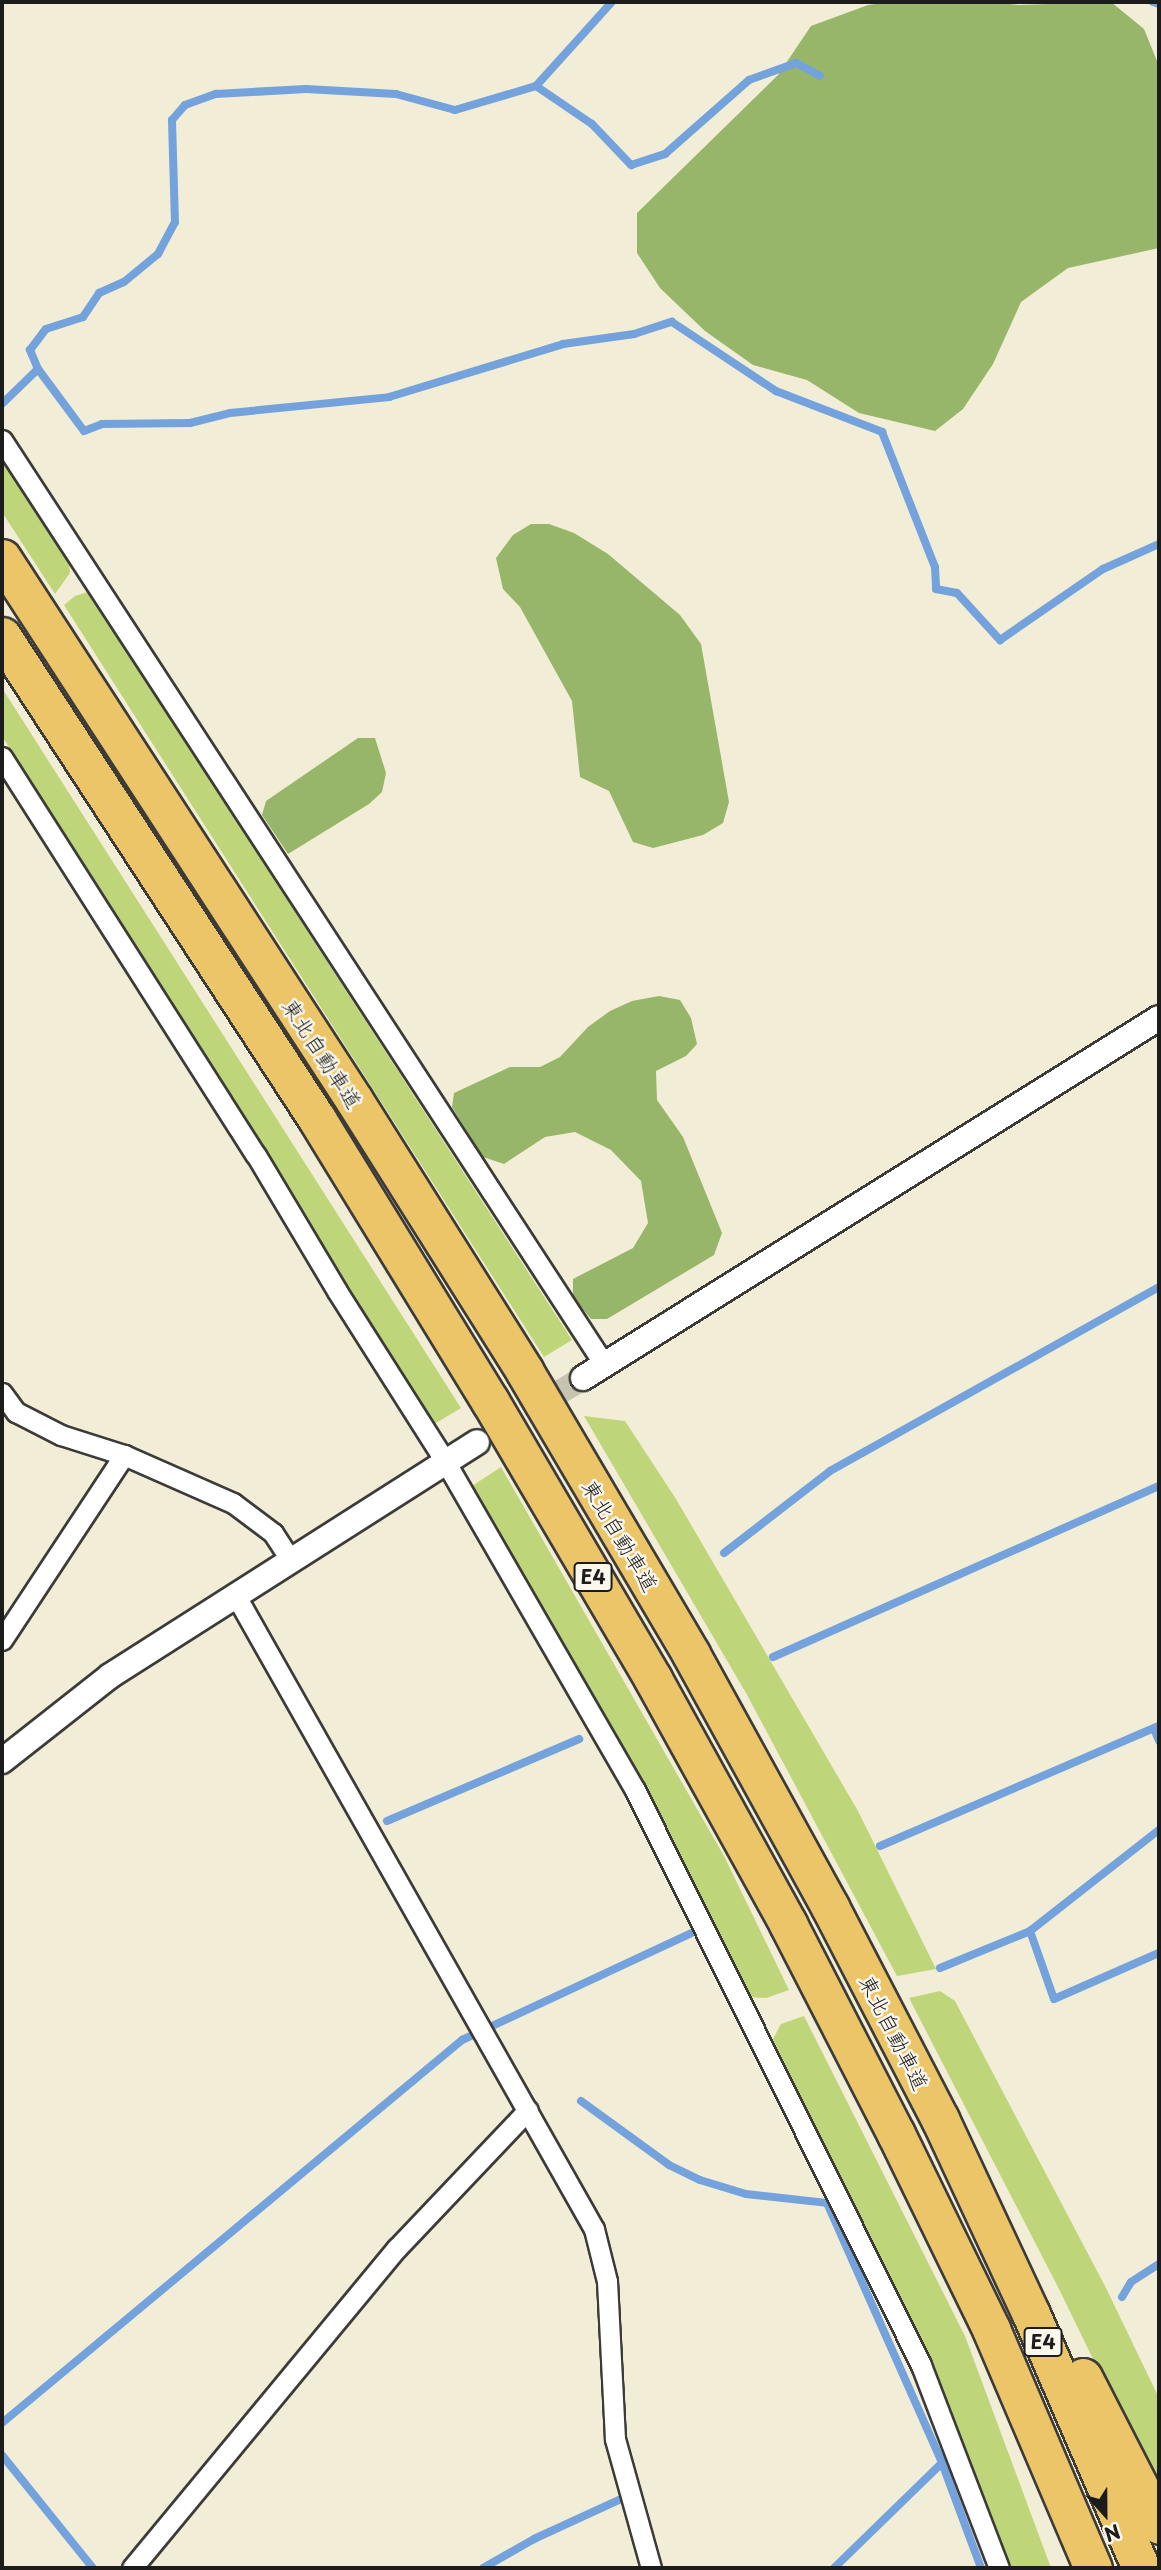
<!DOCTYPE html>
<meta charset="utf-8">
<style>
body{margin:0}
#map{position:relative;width:1161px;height:2570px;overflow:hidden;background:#f2edd6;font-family:"Playpen Sans","Klee One",sans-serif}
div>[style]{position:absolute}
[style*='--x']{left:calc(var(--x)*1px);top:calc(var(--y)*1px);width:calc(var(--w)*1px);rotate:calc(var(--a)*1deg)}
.green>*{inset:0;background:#bfd579}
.forest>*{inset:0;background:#97b669}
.stream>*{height:8px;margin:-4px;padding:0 4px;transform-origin:4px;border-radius:4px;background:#73a2dc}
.tertiary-tunnel>*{height:24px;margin-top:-12px;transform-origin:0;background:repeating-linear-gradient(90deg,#c7c3b1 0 24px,transparent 0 36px)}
.roads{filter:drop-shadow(2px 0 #3c3b38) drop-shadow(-2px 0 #3c3b38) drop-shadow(0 2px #3c3b38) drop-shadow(0 -2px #3c3b38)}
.minor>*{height:19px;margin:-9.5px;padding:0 9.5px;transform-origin:9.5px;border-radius:9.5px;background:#fff}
.tertiary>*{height:24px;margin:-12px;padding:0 12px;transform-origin:12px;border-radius:12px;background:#fff}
.motorway>*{height:37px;margin:-18.5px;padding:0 18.5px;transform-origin:18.5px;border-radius:18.5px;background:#ecc569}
span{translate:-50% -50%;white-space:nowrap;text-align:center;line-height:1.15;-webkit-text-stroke:5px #fbf7ec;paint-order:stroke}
.shield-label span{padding:2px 5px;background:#fbf7ec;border:2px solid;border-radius:5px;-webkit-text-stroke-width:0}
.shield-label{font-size:19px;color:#1c1c1c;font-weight:700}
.street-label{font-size:21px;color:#1c1c1c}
.frame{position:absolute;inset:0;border:4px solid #1c1c1c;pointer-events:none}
.north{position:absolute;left:1070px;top:2479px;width:70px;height:70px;-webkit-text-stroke:5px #fbf7ec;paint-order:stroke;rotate:159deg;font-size:19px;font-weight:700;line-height:28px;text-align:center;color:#1c1c1c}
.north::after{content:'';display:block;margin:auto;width:24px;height:32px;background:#1c1c1c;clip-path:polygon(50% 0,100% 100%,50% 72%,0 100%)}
</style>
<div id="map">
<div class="green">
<div style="clip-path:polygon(2px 458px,69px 562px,70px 573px,55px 594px,2px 512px)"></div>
<div style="clip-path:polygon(88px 592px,572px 1340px,544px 1357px,64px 605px,75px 596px)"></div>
<div style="clip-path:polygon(2px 688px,461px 1408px,431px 1426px,2px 736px)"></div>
<div style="clip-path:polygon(584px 1416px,625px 1421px,676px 1499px,858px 1811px,936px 1969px,897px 1976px,746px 1693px)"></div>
<div style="clip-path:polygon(501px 1467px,724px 1856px,789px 1990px,766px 1998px,749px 1997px,614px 1733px,469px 1488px)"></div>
<div style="clip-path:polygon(940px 1991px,955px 2001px,1106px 2288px,1159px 2398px,1159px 2495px,1059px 2289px,909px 1998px)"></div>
<div style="clip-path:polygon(804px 2016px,965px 2336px,1051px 2568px,1009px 2568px,933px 2368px,773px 2039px,781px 2024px)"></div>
</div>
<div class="forest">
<div style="clip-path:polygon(890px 2px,993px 2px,1019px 5px,1111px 2px,1144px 29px,1159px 66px,1159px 248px,1068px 268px,1021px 302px,993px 364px,963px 409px,935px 431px,859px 413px,807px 380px,753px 365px,705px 331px,660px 288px,637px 253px,637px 213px,778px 75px,811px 26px,868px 5px)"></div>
<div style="clip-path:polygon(531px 524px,549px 524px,574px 533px,608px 554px,680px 615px,701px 644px,729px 802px,723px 823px,703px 835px,653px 848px,633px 842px,609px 791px,580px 777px,572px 701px,520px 607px,503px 589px,496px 558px,513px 535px)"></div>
<div style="clip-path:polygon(358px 738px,375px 738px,386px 773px,382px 792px,369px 804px,288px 854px,262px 815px,266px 801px)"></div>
<div style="clip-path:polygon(659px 996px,680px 1000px,691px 1018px,697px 1044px,686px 1056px,656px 1071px,657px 1100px,683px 1137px,722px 1233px,714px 1255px,607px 1319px,591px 1319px,573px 1297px,573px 1279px,633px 1248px,648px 1223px,641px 1181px,611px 1150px,575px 1132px,545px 1137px,504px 1164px,483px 1157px,452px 1107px,454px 1093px,510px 1067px,540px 1067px,560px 1057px,588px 1027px,610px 1011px,632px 1001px)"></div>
</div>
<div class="stream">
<div style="--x:1153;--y:2;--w:6;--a:18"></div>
<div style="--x:536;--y:86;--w:113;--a:-47.9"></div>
<div style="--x:38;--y:369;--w:77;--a:53.4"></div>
<div style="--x:84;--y:431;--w:19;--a:-21"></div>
<div style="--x:102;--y:424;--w:88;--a:-0.7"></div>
<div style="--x:190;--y:423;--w:41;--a:-14"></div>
<div style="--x:230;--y:413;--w:160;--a:-5.7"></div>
<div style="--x:389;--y:397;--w:182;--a:-16.9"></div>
<div style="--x:563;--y:344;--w:72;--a:-8"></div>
<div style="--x:634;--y:334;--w:40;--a:-18"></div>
<div style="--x:672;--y:322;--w:125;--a:33.6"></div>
<div style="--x:776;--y:391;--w:114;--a:21.1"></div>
<div style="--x:882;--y:432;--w:145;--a:68.6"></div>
<div style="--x:935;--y:567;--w:22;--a:87"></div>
<div style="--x:936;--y:589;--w:21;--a:11"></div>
<div style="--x:957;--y:593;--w:64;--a:47.5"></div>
<div style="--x:1000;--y:640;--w:125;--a:-34.6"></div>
<div style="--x:1103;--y:569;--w:61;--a:-24.1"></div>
<div style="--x:2;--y:404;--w:50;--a:-44.2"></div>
<div style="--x:38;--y:369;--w:21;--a:-113"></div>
<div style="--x:30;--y:350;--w:26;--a:-53"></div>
<div style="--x:46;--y:329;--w:39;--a:-18"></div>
<div style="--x:83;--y:317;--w:29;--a:-56"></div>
<div style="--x:99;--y:293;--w:27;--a:-24"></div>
<div style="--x:124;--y:282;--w:44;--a:-39.5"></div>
<div style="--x:158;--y:254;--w:36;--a:-62"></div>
<div style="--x:175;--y:222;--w:102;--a:-91.7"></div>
<div style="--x:172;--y:120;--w:20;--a:-49"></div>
<div style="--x:185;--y:105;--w:33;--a:-20"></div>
<div style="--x:216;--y:94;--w:90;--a:-3.2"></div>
<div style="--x:306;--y:89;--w:90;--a:3.2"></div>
<div style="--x:396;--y:94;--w:61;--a:15.2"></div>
<div style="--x:455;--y:110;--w:84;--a:-16.5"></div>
<div style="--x:536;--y:86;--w:68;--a:34.2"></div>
<div style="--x:592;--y:124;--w:57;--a:46.4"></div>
<div style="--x:631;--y:165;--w:36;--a:-18"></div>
<div style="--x:665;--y:154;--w:112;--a:-41.4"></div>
<div style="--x:749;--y:80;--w:50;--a:-19.9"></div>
<div style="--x:796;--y:63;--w:27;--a:28"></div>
<div style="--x:724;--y:1553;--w:134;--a:-37.7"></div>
<div style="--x:830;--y:1471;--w:377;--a:-29.2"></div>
<div style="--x:773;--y:1657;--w:422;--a:-23.9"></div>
<div style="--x:1154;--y:1729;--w:13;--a:67"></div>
<div style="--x:387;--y:1821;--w:209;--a:-23.1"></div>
<div style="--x:880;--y:1846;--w:304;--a:-23.3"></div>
<div style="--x:1030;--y:1931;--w:72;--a:70.6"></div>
<div style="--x:1054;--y:1999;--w:115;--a:-23.7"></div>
<div style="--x:940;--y:1968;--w:97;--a:-22.3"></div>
<div style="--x:1030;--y:1931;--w:164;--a:-38.1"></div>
<div style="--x:581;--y:2101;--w:109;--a:36"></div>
<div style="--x:669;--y:2165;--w:34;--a:26"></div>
<div style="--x:700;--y:2180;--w:48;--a:16.9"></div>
<div style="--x:746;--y:2194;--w:81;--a:6.3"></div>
<div style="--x:827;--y:2203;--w:284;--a:66.1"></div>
<div style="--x:942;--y:2463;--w:112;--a:69.6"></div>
<div style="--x:1122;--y:2297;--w:17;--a:-59"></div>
<div style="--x:1131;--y:2282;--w:33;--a:-33"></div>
<div style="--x:2;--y:2423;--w:599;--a:-39.78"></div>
<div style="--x:462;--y:2040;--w:253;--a:-25"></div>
<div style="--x:2;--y:2455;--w:145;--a:51.2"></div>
<div style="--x:483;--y:2568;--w:59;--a:-29.6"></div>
<div style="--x:534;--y:2539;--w:96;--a:-24.7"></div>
<div style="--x:834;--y:2568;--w:151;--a:-44.2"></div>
</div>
<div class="tertiary-tunnel">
<div style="--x:494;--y:1432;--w:104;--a:-31.2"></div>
</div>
<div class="roads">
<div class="minor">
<div style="--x:2;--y:440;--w:1103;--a:56.92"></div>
<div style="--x:2;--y:757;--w:472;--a:57.5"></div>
<div style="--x:256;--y:1155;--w:158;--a:59.2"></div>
<div style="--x:337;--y:1291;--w:201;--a:57.6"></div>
<div style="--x:445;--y:1461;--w:380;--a:60"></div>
<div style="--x:635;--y:1790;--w:642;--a:63.55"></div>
<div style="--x:921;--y:2365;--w:217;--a:69"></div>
<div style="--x:2;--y:1393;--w:24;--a:54"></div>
<div style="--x:16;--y:1412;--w:51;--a:27.1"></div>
<div style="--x:61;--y:1435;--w:66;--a:17.6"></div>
<div style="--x:124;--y:1455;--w:119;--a:23.8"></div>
<div style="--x:233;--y:1503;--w:50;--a:36.9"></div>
<div style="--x:273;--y:1533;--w:33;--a:57"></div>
<div style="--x:236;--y:1596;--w:727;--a:60.51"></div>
<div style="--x:594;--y:2229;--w:54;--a:76"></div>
<div style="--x:607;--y:2281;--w:158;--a:87.1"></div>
<div style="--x:615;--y:2439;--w:134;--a:74.4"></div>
<div style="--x:2;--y:1640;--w:222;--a:-56.6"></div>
<div style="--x:132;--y:2568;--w:415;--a:-50.4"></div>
<div style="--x:397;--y:2248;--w:190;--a:-46.5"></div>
</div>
<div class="tertiary">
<div style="--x:583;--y:1378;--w:679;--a:-32.01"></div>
<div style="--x:2;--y:1761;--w:137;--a:-38.2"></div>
<div style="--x:110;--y:1676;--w:435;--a:-32.5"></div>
</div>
<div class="motorway">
<div style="--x:2;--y:558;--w:646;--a:57"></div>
<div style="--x:354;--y:1100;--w:321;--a:57.8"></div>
<div style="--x:525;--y:1372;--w:327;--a:59.5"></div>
<div style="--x:691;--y:1654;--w:289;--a:61.2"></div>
<div style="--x:830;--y:1907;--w:239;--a:62.6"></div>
<div style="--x:940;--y:2119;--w:215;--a:65"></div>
<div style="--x:1031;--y:2314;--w:277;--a:66.6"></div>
<div style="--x:2;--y:636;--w:577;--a:56.89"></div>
<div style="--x:317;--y:1119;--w:331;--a:58.5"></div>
<div style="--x:490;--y:1401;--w:322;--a:59.6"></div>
<div style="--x:653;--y:1679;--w:280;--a:61.1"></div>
<div style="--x:788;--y:1924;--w:236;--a:62.8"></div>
<div style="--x:896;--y:2134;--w:217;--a:64"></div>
<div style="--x:991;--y:2329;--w:260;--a:66.9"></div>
<div style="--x:1083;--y:2377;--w:166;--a:62.8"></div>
</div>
</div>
<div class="shield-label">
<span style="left:593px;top:1577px">E4</span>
<span style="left:1043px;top:2342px">E4</span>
</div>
<div class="street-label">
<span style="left:323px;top:1053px;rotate:57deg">東北自動車道</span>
<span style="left:621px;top:1535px;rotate:59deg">東北自動車道</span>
<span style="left:895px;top:2032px;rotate:63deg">東北自動車道</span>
</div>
<div class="frame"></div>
<div class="north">N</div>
</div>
